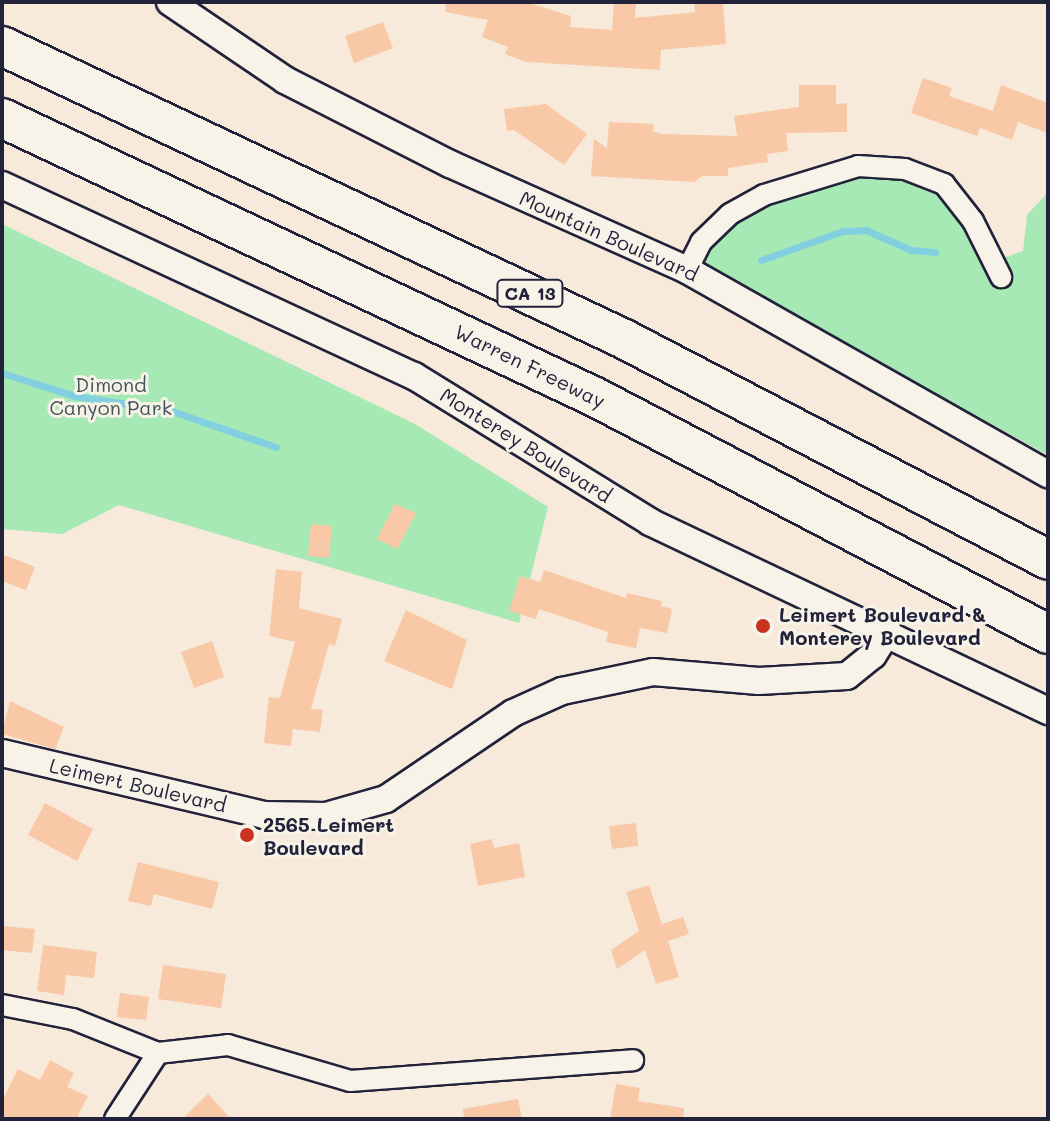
<!DOCTYPE html>
<style>
body{margin:0}
#map{position:relative;width:1050px;height:1121px;overflow:hidden;background:#f7eadb;font-family:Mali,sans-serif}
div>[style]{position:absolute}
[style*='--x']{left:calc(var(--x)*1px);top:calc(var(--y)*1px);width:calc(var(--w)*1px);rotate:calc(var(--a)*1deg)}
.green>*{inset:0;background:#a7e9b4}
.stream>*{height:7px;margin:-3.5px;padding:0 3.5px;transform-origin:3.5px;border-radius:3.5px;background:#82cfe0}
.building>*{inset:0;background:#f8c8a7}
.roads{filter:drop-shadow(2px 0 #22223b) drop-shadow(-2px 0 #22223b) drop-shadow(0 2px #22223b) drop-shadow(0 -2px #22223b)}
.minor>*{height:20px;margin:-10px;padding:0 10px;transform-origin:10px;border-radius:10px;background:#f7f3e8}
.tertiary>*{height:26px;margin:-13px;padding:0 13px;transform-origin:13px;border-radius:13px;background:#f7f3e8}
.motorway>*{height:38px;margin:-19px;padding:0 19px;transform-origin:19px;border-radius:19px;background:#f7f3e8}
.dots>*{width:22px;height:22px;translate:-50% -50%;box-sizing:border-box;border:4px solid #f7f3e8;border-radius:50%}
span{translate:-50% -50%;white-space:nowrap;text-align:center;line-height:1.15;-webkit-text-stroke:6px #f7f3e8;paint-order:stroke}
.shield-label span{padding:2px 6px;background:#f7f3e8;border:2px solid;border-radius:6px;-webkit-text-stroke-width:0}
.shield-label{font-size:18px;color:#22223b;font-weight:700}
.street-label{font-size:20px;color:#22223b}
.park-label{font-size:20px;color:#435459}
.poi-label{font-size:20px;color:#22223b;font-weight:700}
.left{translate:0 -50%;text-align:left}
.frame{position:absolute;inset:0;border:4px solid #22223b;pointer-events:none}
</style>
<div id="map">
<div class="green">
<div style="clip-path:polygon(858px 166px,944px 184px,991px 262px,1023px 251px,1027px 215px,1048px 192px,1048px 455px,692px 259px,730px 214px)"></div>
<div style="clip-path:polygon(2px 224px,415px 424px,548px 507px,519px 623px,119px 505px,62px 534px,2px 529px)"></div>
</div>
<div class="stream">
<div style="--x:761;--y:260;--w:87;--a:-19.5"></div>
<div style="--x:843;--y:231;--w:23;--a:-2"></div>
<div style="--x:866;--y:230;--w:49;--a:24"></div>
<div style="--x:911;--y:250;--w:24;--a:5"></div>
<div style="--x:2;--y:373;--w:77;--a:17.5"></div>
<div style="--x:75;--y:396;--w:95;--a:8.5"></div>
<div style="--x:169;--y:410;--w:113;--a:19.1"></div>
</div>
<div class="building">
<div style="clip-path:polygon(446px 2px,526px 2px,571px 16px,570px 27px,612px 30px,614px 2px,636px 2px,635px 18px,695px 12px,694px 2px,723px 2px,726px 44px,661px 50px,660px 70px,526px 62px,505px 54px,508px 47px,482px 37px,488px 20px,445px 12px)"></div>
<div style="clip-path:polygon(383px 22px,393px 48px,354px 63px,345px 36px)"></div>
<div style="clip-path:polygon(923px 78px,952px 88px,949px 96px,993px 111px,1001px 85px,1048px 103px,1048px 133px,1018px 122px,1012px 140px,980px 128px,977px 136px,911px 113px)"></div>
<div style="clip-path:polygon(799px 85px,836px 85px,836px 104px,847px 103px,847px 132px,786px 133px,788px 151px,767px 154px,768px 162px,728px 168px,728px 176px,702px 176px,694px 182px,591px 176px,594px 139px,607px 148px,609px 122px,654px 124px,653px 131px,661px 134px,737px 136px,734px 116px,799px 107px)"></div>
<div style="clip-path:polygon(546px 104px,587px 134px,564px 165px,514px 130px,507px 131px,504px 109px)"></div>
<div style="clip-path:polygon(395px 504px,416px 513px,397px 549px,377px 539px)"></div>
<div style="clip-path:polygon(311px 524px,332px 526px,329px 558px,308px 556px)"></div>
<div style="clip-path:polygon(2px 554px,35px 567px,26px 590px,2px 581px)"></div>
<div style="clip-path:polygon(276px 569px,302px 572px,299px 608px,342px 619px,335px 646px,329px 644px,311px 709px,323px 710px,320px 732px,293px 729px,291px 746px,264px 743px,269px 697px,280px 698px,295px 642px,269px 636px)"></div>
<div style="clip-path:polygon(544px 570px,626px 598px,627px 593px,662px 601px,661px 606px,672px 609px,667px 633px,640px 628px,636px 648px,606px 642px,608px 632px,539px 609px,536px 619px,509px 611px,520px 576px,540px 582px)"></div>
<div style="clip-path:polygon(406px 610px,467px 640px,452px 689px,384px 661px)"></div>
<div style="clip-path:polygon(212px 641px,224px 677px,194px 688px,181px 652px)"></div>
<div style="clip-path:polygon(10px 701px,64px 727px,55px 749px,2px 734px)"></div>
<div style="clip-path:polygon(45px 803px,93px 829px,77px 861px,28px 835px)"></div>
<div style="clip-path:polygon(636px 823px,638px 846px,612px 849px,609px 826px)"></div>
<div style="clip-path:polygon(492px 839px,494px 848px,519px 843px,525px 877px,478px 886px,470px 844px)"></div>
<div style="clip-path:polygon(138px 862px,219px 882px,212px 909px,154px 894px,151px 906px,128px 901px)"></div>
<div style="clip-path:polygon(649px 885px,662px 924px,683px 917px,689px 934px,668px 941px,679px 977px,656px 984px,645px 950px,617px 969px,611px 950px,639px 931px,626px 892px)"></div>
<div style="clip-path:polygon(2px 926px,35px 929px,32px 953px,2px 950px)"></div>
<div style="clip-path:polygon(43px 945px,97px 952px,94px 978px,66px 975px,64px 995px,37px 991px)"></div>
<div style="clip-path:polygon(163px 965px,226px 974px,221px 1008px,158px 999px)"></div>
<div style="clip-path:polygon(120px 993px,149px 997px,146px 1020px,117px 1017px)"></div>
<div style="clip-path:polygon(50px 1060px,74px 1073px,67px 1087px,88px 1096px,76px 1119px,2px 1119px,2px 1101px,18px 1069px,40px 1080px)"></div>
<div style="clip-path:polygon(616px 1084px,640px 1088px,638px 1101px,684px 1108px,683px 1119px,610px 1119px)"></div>
<div style="clip-path:polygon(208px 1094px,231px 1119px,182px 1119px)"></div>
<div style="clip-path:polygon(518px 1099px,522px 1119px,464px 1119px,463px 1109px)"></div>
</div>
<div class="roads">
<div class="minor">
<div style="--x:687;--y:270;--w:31;--a:-63"></div>
<div style="--x:701;--y:242;--w:40;--a:-44"></div>
<div style="--x:730;--y:214;--w:39;--a:-29"></div>
<div style="--x:764;--y:195;--w:98;--a:-17.1"></div>
<div style="--x:858;--y:166;--w:47;--a:3.7"></div>
<div style="--x:905;--y:169;--w:42;--a:21"></div>
<div style="--x:944;--y:184;--w:47;--a:51.9"></div>
<div style="--x:973;--y:221;--w:63;--a:63.4"></div>
<div style="--x:2;--y:1005;--w:72;--a:11.2"></div>
<div style="--x:73;--y:1019;--w:92;--a:21.8"></div>
<div style="--x:158;--y:1053;--w:70;--a:-6.5"></div>
<div style="--x:228;--y:1045;--w:127;--a:16.4"></div>
<div style="--x:350;--y:1081;--w:284;--a:-4.2"></div>
<div style="--x:115;--y:1119;--w:79;--a:-56.9"></div>
</div>
<div class="tertiary">
<div style="--x:170;--y:2;--w:139;--a:34.1"></div>
<div style="--x:285;--y:80;--w:185;--a:27"></div>
<div style="--x:450;--y:164;--w:260;--a:24.1"></div>
<div style="--x:687;--y:270;--w:415;--a:29.5"></div>
<div style="--x:2;--y:185;--w:454;--a:24.9"></div>
<div style="--x:414;--y:376;--w:278;--a:31.7"></div>
<div style="--x:650;--y:522;--w:441;--a:25.4"></div>
<div style="--x:2;--y:753;--w:269;--a:13.3"></div>
<div style="--x:264;--y:815;--w:62;--a:0.9"></div>
<div style="--x:326;--y:816;--w:62;--a:-15.8"></div>
<div style="--x:386;--y:799;--w:153;--a:-34.1"></div>
<div style="--x:513;--y:713;--w:54;--a:-24.2"></div>
<div style="--x:562;--y:691;--w:93;--a:-11.8"></div>
<div style="--x:653;--y:672;--w:106;--a:4.9"></div>
<div style="--x:759;--y:681;--w:88;--a:-3.3"></div>
<div style="--x:847;--y:676;--w:33;--a:-39"></div>
<div style="--x:873;--y:655;--w:28;--a:-58"></div>
</div>
<div class="motorway">
<div style="--x:2;--y:46;--w:688;--a:25.22"></div>
<div style="--x:624;--y:339;--w:478;--a:27.5"></div>
<div style="--x:2;--y:118;--w:655;--a:25.2"></div>
<div style="--x:595;--y:397;--w:511;--a:27.62"></div>
</div>
</div>
<div class="dots">
<div style="left:763px;top:626px;background:#c8321e"></div>
<div style="left:247px;top:835px;background:#c8321e"></div>
</div>
<div class="shield-label">
<span style="left:530px;top:293px">CA 13</span>
</div>
<div class="street-label">
<span style="left:609px;top:236px;rotate:24deg">Mountain Boulevard</span>
<span style="left:530px;top:366px;rotate:26deg">Warren Freeway</span>
<span style="left:526px;top:445px;rotate:32deg">Monterey Boulevard</span>
<span style="left:138px;top:785px;rotate:13deg">Leimert Boulevard</span>
</div>
<div class="park-label">
<span style="left:111px;top:396px">Dimond<br>Canyon Park</span>
</div>
<div class="poi-label">
<span class="left" style="left:779px;top:626px">Leimert Boulevard &amp;<br>Monterey Boulevard</span>
<span class="left" style="left:263px;top:836px">2565 Leimert<br>Boulevard</span>
</div>
<div class="frame"></div>
</div>
